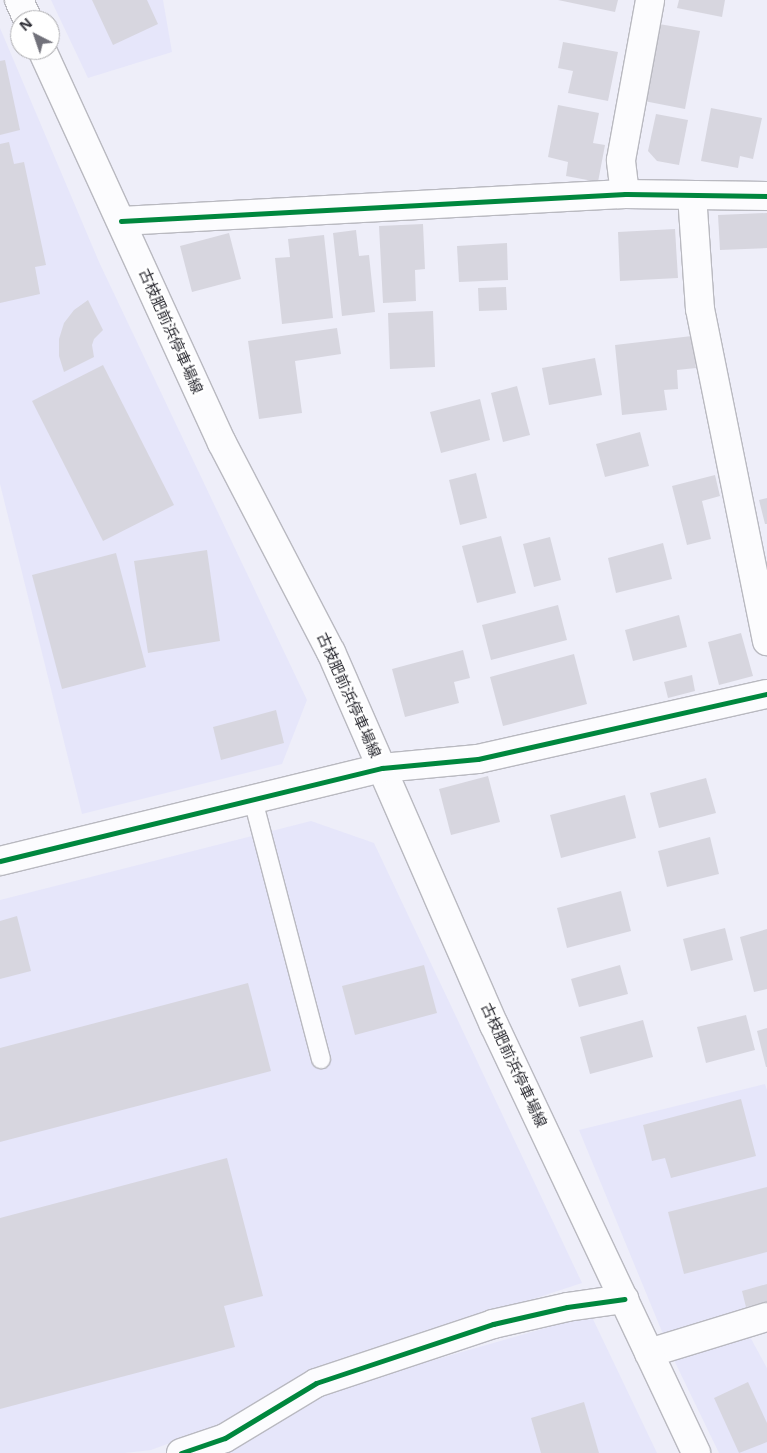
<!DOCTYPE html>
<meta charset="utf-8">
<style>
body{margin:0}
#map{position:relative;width:767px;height:1453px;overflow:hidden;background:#eeeef9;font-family:"Noto Sans","Noto Sans JP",sans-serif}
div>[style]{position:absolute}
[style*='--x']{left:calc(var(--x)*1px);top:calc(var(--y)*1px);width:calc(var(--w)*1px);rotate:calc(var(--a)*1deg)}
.built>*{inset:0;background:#e6e6fa}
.building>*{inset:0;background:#d7d6df}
.roads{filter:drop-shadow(1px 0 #b9b9c0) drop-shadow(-1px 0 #b9b9c0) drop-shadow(0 1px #b9b9c0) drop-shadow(0 -1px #b9b9c0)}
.lane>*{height:18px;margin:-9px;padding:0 9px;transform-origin:9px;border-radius:9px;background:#fcfcfe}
.street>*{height:28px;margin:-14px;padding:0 14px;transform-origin:14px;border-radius:14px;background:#fcfcfe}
.secondary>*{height:28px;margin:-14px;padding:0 14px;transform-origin:14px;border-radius:14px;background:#fcfcfe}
.cycleway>*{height:5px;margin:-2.5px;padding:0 2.5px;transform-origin:2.5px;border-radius:2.5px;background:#00873e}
span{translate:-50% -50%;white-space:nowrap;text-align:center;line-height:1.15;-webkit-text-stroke:4.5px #fff;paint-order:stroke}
.street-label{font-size:15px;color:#2e2e35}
.north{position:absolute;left:10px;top:10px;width:50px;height:50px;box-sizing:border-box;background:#fff;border:1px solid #ababae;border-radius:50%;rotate:319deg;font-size:14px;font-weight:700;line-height:20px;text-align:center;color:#2e2e35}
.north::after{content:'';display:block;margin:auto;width:18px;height:22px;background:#71717a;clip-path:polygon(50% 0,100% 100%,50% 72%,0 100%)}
</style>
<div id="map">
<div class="built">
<div style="clip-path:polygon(51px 0,163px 0,172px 52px,88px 78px)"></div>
<div style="clip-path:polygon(0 28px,99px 262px,307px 700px,282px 764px,82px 814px,0 484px)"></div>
<div style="clip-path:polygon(311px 821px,374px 843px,582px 1283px,313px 1371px,222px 1424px,151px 1450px,124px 1453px,0 1453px,0 900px)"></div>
<div style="clip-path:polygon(765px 1084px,767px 1090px,767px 1329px,749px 1335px,767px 1368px,767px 1453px,719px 1453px,672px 1356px,579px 1130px)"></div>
<div style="clip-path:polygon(591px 1315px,657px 1453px,211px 1453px,329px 1390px)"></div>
</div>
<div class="building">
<div style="clip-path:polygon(92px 0,147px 0,158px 24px,113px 45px)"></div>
<div style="clip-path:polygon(558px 0,618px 0,615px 12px)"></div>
<div style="clip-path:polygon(679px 0,725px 0,722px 17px,677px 8px)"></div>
<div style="clip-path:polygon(659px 24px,700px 31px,685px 109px,644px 101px)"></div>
<div style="clip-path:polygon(563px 42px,618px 52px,608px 101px,568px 93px,573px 71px,558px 68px)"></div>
<div style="clip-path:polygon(5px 60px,20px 130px,0 135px,0 61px)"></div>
<div style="clip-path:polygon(558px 105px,599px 113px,593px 143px,605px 145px,598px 182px,566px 176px,568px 162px,548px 157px)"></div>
<div style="clip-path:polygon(711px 108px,762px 118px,753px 159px,740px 156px,738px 168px,701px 161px)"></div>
<div style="clip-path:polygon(656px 114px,688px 120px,679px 165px,657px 161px,648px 151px)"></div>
<div style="clip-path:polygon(9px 142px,14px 164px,24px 162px,46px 265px,35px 267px,40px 294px,0 303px,0 144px)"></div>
<div style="clip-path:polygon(767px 213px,767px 248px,720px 250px,718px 215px)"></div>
<div style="clip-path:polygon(423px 224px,425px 269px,415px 270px,416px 301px,383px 303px,379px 226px)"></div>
<div style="clip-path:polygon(675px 229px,678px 278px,620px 281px,618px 232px)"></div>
<div style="clip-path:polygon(356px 230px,359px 256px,369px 255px,375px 312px,342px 316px,333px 233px)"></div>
<div style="clip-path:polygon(229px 233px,241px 279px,192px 292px,180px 246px)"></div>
<div style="clip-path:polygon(324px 235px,333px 318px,282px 324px,275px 258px,290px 257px,288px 239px)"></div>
<div style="clip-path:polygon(507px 243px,508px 280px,459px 282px,457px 246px)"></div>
<div style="clip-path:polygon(506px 287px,507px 310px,479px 311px,478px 288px)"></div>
<div style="clip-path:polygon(88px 300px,103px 330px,94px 339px,92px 345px,94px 357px,64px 372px,59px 356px,59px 339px,64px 323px,74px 310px)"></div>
<div style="clip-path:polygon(433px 311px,435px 367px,390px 369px,388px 313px)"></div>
<div style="clip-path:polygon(337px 328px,341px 354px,295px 361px,302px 413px,259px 419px,248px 341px)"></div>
<div style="clip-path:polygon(692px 336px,696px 368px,677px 370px,678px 389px,664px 390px,667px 410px,622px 415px,615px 345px)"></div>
<div style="clip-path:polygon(595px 358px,602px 395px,549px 405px,542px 368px)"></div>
<div style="clip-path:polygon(103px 365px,174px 505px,103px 541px,32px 401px)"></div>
<div style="clip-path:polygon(517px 386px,530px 435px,503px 442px,491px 393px)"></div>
<div style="clip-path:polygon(480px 399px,490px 440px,441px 453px,430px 412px)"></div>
<div style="clip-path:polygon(640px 432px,649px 466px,605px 477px,596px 444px)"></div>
<div style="clip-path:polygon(476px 473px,487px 518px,460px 525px,449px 480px)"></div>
<div style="clip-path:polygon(715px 475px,720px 496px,702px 501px,711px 539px,687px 545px,672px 486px)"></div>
<div style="clip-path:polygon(767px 498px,767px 524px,765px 524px,759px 500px)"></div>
<div style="clip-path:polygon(501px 536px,516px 593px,477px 603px,462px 546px)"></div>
<div style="clip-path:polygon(550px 537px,561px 580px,534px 587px,523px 544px)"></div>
<div style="clip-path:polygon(663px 543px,672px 579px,616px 593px,608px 558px)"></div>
<div style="clip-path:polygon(207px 550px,220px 641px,148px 653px,134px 561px)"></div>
<div style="clip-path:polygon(116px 553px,146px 667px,62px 689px,32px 575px)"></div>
<div style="clip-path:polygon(558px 605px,567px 640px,491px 660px,482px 625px)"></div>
<div style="clip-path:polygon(679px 615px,687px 647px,633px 661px,625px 630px)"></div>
<div style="clip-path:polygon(741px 633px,753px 676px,719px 685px,708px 642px)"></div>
<div style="clip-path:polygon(463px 650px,470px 678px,454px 682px,459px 703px,405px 717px,392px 669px)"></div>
<div style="clip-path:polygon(574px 654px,587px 704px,503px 726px,490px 677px)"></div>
<div style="clip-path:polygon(692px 675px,695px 691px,668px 698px,664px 682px)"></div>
<div style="clip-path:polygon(276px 710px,284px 743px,221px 760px,213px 727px)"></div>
<div style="clip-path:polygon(488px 776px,500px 822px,451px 835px,439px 789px)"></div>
<div style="clip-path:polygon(706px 778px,716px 813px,659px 828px,650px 793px)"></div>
<div style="clip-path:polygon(625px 795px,636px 838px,561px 858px,550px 815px)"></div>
<div style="clip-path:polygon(710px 837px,719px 874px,667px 887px,658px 851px)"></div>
<div style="clip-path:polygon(621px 891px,631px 931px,567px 948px,557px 908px)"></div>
<div style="clip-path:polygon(17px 916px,31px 971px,0 979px,0 921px)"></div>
<div style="clip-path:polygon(725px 928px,733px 960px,691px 971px,683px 939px)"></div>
<div style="clip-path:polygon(767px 929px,767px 989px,754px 992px,740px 937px)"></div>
<div style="clip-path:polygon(424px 965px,437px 1013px,355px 1035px,342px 986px)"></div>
<div style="clip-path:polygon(620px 965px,628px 994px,579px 1007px,571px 979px)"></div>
<div style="clip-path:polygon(248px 983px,271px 1071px,0 1142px,0 1048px)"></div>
<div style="clip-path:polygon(746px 1015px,755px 1050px,706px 1063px,697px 1027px)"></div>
<div style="clip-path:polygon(643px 1020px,653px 1057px,590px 1074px,580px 1037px)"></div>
<div style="clip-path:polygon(767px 1028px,767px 1067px,766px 1067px,757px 1031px)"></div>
<div style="clip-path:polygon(741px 1099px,756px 1156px,671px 1178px,665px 1158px,652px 1161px,643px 1125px)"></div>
<div style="clip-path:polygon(227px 1158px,263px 1296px,224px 1306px,235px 1347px,0 1409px,0 1218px)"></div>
<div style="clip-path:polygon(767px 1187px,767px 1252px,684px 1274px,668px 1212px)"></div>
<div style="clip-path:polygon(767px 1284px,767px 1302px,746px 1307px,742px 1291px)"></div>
<div style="clip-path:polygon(748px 1382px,767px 1423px,767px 1442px,739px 1453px,714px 1398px)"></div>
<div style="clip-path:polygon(584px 1402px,599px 1453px,541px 1453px,531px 1418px)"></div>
</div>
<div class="roads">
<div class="lane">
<div style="--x:253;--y:800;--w:268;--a:75.3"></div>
</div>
<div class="street">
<div style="--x:625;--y:194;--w:34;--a:-97"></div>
<div style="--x:621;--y:160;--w:163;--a:-79.7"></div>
<div style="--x:692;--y:195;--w:114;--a:86"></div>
<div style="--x:700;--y:309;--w:339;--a:78.6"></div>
<div style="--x:121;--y:221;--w:505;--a:-3.07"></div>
<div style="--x:625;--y:194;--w:142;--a:0.8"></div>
<div style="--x:382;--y:768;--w:96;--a:-5.4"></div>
<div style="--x:478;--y:759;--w:296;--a:-12.7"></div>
<div style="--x:649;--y:1353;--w:123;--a:-17"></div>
<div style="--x:181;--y:1453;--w:46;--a:-18.8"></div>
<div style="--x:225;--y:1438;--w:106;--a:-31.1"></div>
<div style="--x:316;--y:1383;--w:187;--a:-18.4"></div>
<div style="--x:493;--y:1324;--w:76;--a:-12.9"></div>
<div style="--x:567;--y:1307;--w:58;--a:-8"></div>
</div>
<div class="secondary">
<div style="--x:19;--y:0;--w:22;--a:66"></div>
<div style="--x:42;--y:50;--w:432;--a:65.4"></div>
<div style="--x:222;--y:443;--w:236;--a:62.5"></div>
<div style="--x:331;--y:652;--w:407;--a:66.4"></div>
<div style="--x:494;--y:1025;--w:473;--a:64.7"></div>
<div style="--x:0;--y:861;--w:393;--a:-13.7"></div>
</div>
</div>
<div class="cycleway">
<div style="--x:121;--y:221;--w:505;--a:-3.07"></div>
<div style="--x:625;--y:194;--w:142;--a:0.8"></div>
<div style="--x:0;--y:861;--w:393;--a:-13.7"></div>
<div style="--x:382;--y:768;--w:96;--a:-5.4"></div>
<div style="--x:478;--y:759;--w:296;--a:-12.7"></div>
<div style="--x:181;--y:1453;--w:46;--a:-18.8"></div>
<div style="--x:225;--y:1438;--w:106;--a:-31.1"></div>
<div style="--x:316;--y:1383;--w:187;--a:-18.4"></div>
<div style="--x:493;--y:1324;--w:76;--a:-12.9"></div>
<div style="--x:567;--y:1307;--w:58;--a:-8"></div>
</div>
<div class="street-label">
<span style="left:171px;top:331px;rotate:66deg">古枝肥前浜停車場線</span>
<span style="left:349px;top:695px;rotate:66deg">古枝肥前浜停車場線</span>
<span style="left:514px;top:1065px;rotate:65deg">古枝肥前浜停車場線</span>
</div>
<div class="north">N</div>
</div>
